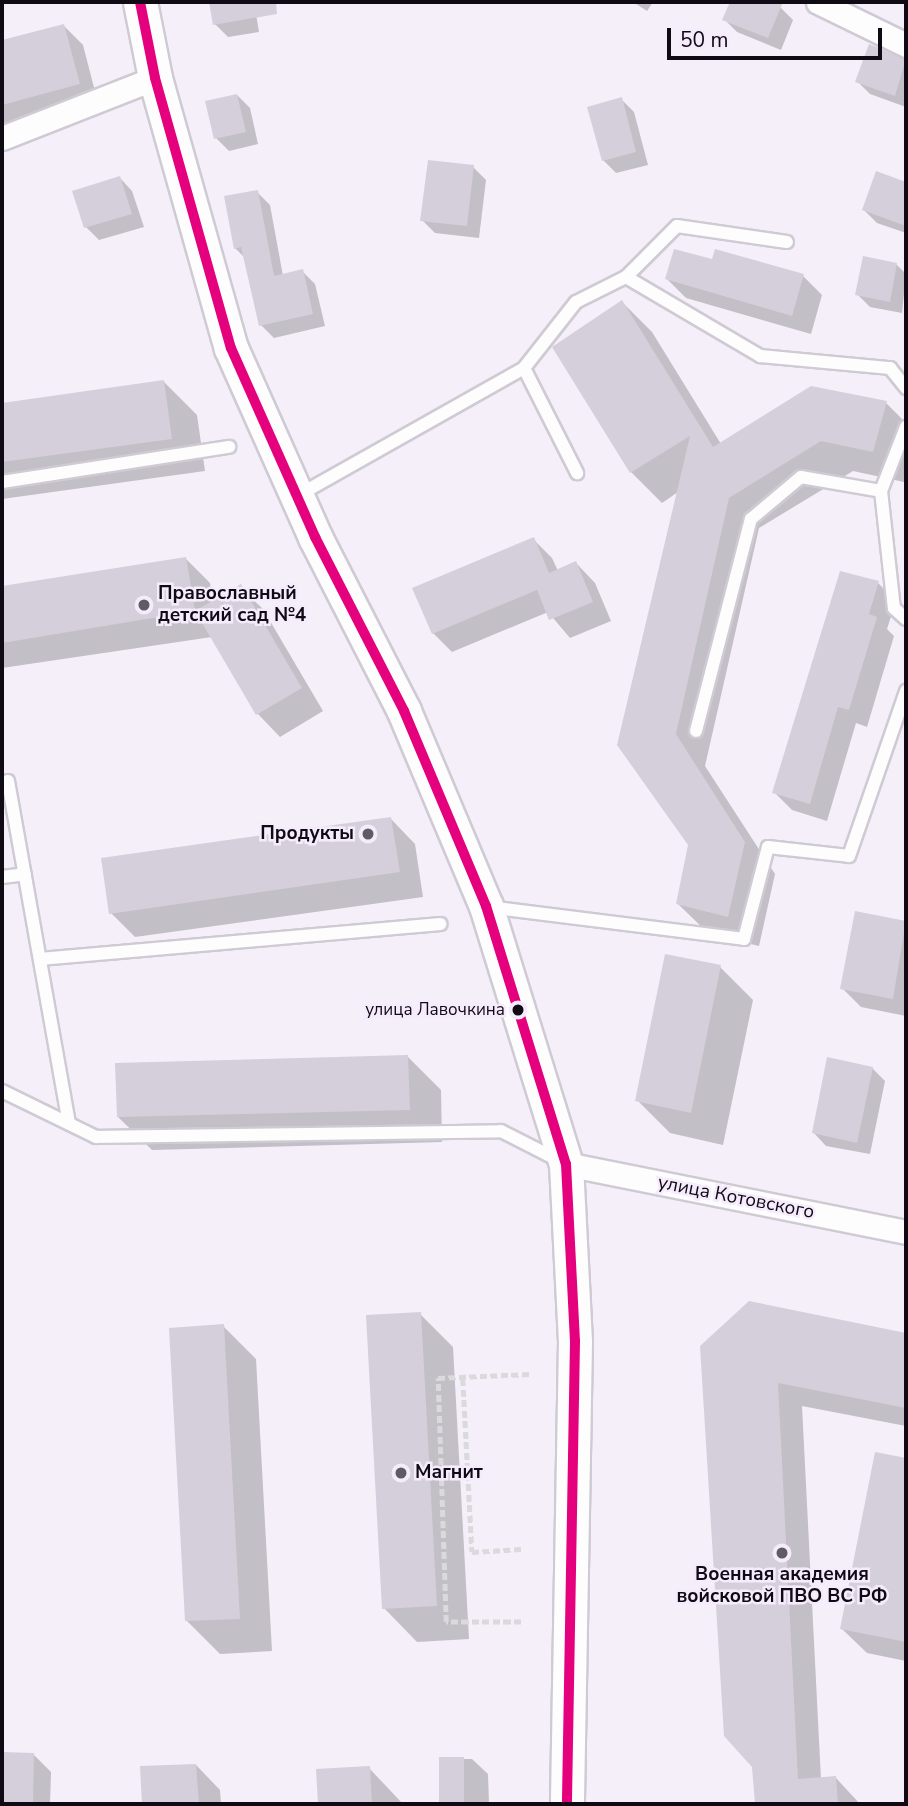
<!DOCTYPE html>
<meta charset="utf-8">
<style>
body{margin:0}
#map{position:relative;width:908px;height:1806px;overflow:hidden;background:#f4eff8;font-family:"Nunito Sans",sans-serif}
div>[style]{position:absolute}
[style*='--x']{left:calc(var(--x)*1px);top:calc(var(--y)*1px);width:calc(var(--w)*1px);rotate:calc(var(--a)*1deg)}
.shadow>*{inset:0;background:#0003}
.building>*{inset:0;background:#d4cfda}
.path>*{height:4.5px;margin-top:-2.25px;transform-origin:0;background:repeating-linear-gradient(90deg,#dad9db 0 7px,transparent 0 10.5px)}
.roads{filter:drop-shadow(2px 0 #cfcad3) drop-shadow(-2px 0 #cfcad3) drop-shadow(0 2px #cfcad3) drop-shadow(0 -2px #cfcad3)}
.lane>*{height:12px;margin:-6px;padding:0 6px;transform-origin:6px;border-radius:6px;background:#fdfdfe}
.street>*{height:23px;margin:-11.5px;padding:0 11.5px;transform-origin:11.5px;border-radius:11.5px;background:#fdfdfe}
.secondary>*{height:33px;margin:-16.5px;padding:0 16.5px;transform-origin:16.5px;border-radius:16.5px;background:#fdfdfe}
.bus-1>*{height:10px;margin:-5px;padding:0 5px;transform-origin:5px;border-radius:5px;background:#e5007d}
.dots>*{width:19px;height:19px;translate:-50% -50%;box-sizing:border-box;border:4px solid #f5ebfc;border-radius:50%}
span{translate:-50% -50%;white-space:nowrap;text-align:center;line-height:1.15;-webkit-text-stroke:5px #f5ebfc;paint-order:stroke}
.bus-label{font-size:17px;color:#0f0a13}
.right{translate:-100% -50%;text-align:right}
.poi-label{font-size:19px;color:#0f0a13;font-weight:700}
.left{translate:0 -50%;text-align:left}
.street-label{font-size:19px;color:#0f0a13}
.frame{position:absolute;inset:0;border:4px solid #0f0a13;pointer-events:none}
.scale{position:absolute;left:667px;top:28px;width:215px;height:32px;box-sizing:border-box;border:4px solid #0f0a13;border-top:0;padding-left:9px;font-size:21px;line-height:24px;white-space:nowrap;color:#0f0a13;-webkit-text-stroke:5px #f5ebfc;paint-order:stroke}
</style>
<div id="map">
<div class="shadow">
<div style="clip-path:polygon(211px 2px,254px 2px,259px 32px,228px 37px,215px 24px)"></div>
<div style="clip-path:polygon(633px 2px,653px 2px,647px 11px)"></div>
<div style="clip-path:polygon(732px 2px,766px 2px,780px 7px,793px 20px,781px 50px,737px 32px,724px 19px)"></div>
<div style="clip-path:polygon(64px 26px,83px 45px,98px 103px,4px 128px,2px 42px)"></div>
<div style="clip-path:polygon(870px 46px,906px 60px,906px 107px,870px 94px,857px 81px)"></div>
<div style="clip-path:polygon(237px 95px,250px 108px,258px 144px,229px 151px,216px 138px)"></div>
<div style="clip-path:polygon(621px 99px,634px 112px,648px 165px,616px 173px,603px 160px)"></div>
<div style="clip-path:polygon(473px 167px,486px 180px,479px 238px,435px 233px,422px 220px)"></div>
<div style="clip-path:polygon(877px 173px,906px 184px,906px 233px,877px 223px,864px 210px)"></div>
<div style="clip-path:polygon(120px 178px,132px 191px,144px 227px,99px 240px,86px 227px)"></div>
<div style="clip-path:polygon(257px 192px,270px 205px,283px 276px,302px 271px,315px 284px,325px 326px,274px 338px,261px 325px,245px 258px,235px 248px)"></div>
<div style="clip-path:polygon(713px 262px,803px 276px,822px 295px,811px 334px,686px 298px,667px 279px)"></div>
<div style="clip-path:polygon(896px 264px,906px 274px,902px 313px,870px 307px,857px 294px)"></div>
<div style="clip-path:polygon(622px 302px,652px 332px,721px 444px,886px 403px,906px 423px,904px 482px,853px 471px,759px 528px,705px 766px,775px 874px,759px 946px,709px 934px,678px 904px,690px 845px,619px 744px,678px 492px,662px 503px,631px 472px)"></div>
<div style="clip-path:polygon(164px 382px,197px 415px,205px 471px,2px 499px,2px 404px)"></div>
<div style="clip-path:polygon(533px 539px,552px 558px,558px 571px,576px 563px,595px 583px,611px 621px,570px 638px,548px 612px,452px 652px,433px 633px)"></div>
<div style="clip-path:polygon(186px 559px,210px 583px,213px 603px,240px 587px,263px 609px,323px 711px,280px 737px,258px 714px,212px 637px,2px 668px,2px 588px)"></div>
<div style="clip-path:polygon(878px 583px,896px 601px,887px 629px,894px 636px,867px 727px,856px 723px,827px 821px,792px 810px,774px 792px)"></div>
<div style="clip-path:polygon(391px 819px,415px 844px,423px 897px,135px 937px,111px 913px)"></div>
<div style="clip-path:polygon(857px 913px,906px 923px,906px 1016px,861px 1007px,842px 988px)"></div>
<div style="clip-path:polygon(720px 967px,753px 1000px,723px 1145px,670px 1133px,637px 1100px)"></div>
<div style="clip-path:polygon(408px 1057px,441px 1090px,442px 1142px,152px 1150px,118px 1117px)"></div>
<div style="clip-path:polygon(872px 1068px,885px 1081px,870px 1154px,826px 1146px,814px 1133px)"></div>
<div style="clip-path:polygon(749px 1303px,906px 1335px,906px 1426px,802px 1406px,821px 1779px,836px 1778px,860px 1804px,757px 1804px)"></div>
<div style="clip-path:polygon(420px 1314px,453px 1347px,469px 1639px,417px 1642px,384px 1608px)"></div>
<div style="clip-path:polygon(223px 1326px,256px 1359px,272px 1651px,220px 1654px,187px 1621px)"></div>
<div style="clip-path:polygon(876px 1454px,906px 1460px,906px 1661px,867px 1653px,842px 1629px)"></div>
<div style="clip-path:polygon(2px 1753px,33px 1754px,51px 1772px,50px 1804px,2px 1804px)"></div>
<div style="clip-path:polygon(441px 1759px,472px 1759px,488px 1774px,489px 1804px,441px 1804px)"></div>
<div style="clip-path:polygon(196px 1765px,220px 1790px,221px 1804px,144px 1804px,142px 1768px)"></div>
<div style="clip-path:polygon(369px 1768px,403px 1804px,320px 1804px,318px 1771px)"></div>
</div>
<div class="building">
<div style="clip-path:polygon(209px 2px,276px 2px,277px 14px,213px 25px)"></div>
<div style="clip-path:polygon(730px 2px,783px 2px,768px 38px,722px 20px)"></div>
<div style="clip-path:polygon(64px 24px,80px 84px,2px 105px,2px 40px)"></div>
<div style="clip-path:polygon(869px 44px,906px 59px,895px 96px,855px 82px)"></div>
<div style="clip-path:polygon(237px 94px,246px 132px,214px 139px,205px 101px)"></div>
<div style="clip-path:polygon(622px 97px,636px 152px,602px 161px,587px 107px)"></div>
<div style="clip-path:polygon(428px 160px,474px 165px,467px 226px,420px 221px)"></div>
<div style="clip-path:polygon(876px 171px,906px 182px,906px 226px,862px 210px)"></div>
<div style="clip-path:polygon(120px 176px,132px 214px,84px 228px,72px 191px)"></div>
<div style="clip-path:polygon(258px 190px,274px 276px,303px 269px,313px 314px,259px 326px,241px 247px,234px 249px,224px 196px)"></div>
<div style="clip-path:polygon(674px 249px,712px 259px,715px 249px,804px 274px,792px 316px,665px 279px)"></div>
<div style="clip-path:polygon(863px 256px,897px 263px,890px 302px,855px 295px)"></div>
<div style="clip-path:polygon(622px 300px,713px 447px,811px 386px,887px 401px,873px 452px,821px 441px,729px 498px,676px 734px,745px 842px,728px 917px,676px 904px,688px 845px,617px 745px,690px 436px,630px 473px,552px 347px)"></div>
<div style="clip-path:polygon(164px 380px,172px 439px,2px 462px,2px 403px)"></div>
<div style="clip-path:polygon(534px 537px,549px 573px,576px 561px,593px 602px,549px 620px,537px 590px,432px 634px,412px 588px)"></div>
<div style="clip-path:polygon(186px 557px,195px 611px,2px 643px,2px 586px)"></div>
<div style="clip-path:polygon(840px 571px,879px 581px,869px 614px,877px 617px,849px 710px,838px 707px,810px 804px,772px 793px)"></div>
<div style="clip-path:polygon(241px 584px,302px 688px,256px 715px,195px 611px)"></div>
<div style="clip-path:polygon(391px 817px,400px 872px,109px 914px,101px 858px)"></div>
<div style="clip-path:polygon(855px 911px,906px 921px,893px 999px,840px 989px)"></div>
<div style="clip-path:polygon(665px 954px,721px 965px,691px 1113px,635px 1101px)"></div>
<div style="clip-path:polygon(408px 1055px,410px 1110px,117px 1117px,115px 1063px)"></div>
<div style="clip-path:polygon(827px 1057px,873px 1067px,857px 1143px,812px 1133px)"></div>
<div style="clip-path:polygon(749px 1301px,906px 1333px,906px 1408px,778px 1383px,798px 1779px,836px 1776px,838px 1804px,755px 1804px,752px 1767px,724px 1736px,700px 1346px)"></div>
<div style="clip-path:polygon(421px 1312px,437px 1606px,382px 1609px,366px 1315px)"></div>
<div style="clip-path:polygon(224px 1324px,240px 1619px,185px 1621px,169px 1328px)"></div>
<div style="clip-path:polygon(875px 1452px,906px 1458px,906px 1642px,840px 1629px)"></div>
<div style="clip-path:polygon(2px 1752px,34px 1753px,33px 1804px,2px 1804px)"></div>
<div style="clip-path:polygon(439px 1757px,464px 1757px,464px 1804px,439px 1804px)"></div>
<div style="clip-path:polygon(196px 1764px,199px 1804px,142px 1804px,140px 1766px)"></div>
<div style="clip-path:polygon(370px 1766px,372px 1804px,318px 1804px,316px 1769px)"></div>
</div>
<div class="path">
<div style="--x:463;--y:1379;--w:173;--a:87"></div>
<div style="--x:472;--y:1552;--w:49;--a:-3.5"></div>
<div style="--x:521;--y:1622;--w:75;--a:180"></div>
<div style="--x:446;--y:1622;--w:244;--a:-91.9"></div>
<div style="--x:438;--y:1378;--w:93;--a:-2.5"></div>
</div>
<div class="roads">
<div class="lane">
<div style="--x:626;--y:277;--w:72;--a:-45"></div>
<div style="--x:677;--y:226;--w:111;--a:8.3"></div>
<div style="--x:524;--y:368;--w:84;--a:-51.8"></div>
<div style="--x:576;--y:302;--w:56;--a:-26.6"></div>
<div style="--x:626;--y:277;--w:156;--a:30.5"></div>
<div style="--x:760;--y:356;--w:131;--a:5.3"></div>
<div style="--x:890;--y:368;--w:26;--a:51"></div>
<div style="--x:2;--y:482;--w:230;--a:-8.8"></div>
<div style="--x:881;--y:491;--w:118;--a:83.7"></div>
<div style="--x:894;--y:608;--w:16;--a:43"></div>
<div style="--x:297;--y:496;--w:261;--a:-29.4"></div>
<div style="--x:524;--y:368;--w:118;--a:63.2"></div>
<div style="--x:696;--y:731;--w:219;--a:-75.5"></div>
<div style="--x:751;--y:519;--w:65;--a:-40"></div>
<div style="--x:801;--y:477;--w:81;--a:9.9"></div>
<div style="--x:881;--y:491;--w:69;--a:-68.7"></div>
<div style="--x:8;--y:781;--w:348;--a:79.9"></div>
<div style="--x:2;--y:877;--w:23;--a:-7"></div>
<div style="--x:488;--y:907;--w:258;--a:7.1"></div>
<div style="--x:744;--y:939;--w:95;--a:-75.4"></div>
<div style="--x:768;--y:847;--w:81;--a:6.3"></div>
<div style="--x:849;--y:856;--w:175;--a:-70.9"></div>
<div style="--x:40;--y:959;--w:402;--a:-5"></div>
<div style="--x:2;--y:1091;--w:105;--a:26.1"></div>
<div style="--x:96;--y:1137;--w:405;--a:-0.8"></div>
<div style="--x:501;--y:1131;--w:66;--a:27"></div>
</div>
<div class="street">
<div style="--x:818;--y:2;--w:98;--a:26"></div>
<div style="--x:2;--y:138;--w:164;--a:-21.4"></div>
<div style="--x:566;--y:1164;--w:347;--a:11.3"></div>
</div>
<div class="secondary">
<div style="--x:140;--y:2;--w:77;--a:78.8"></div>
<div style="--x:155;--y:78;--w:280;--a:74.3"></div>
<div style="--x:231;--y:348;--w:207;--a:66"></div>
<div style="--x:315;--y:537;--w:195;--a:62.9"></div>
<div style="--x:404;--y:711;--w:212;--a:67.2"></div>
<div style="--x:486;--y:906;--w:270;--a:72.8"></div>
<div style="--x:566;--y:1164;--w:177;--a:87.1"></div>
<div style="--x:575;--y:1341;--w:463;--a:91"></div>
</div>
</div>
<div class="bus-1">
<div style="--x:140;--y:2;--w:77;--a:78.8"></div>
<div style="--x:155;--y:78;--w:280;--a:74.3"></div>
<div style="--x:231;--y:348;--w:207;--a:66"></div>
<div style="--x:315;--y:537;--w:195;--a:62.9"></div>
<div style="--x:404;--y:711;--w:212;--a:67.2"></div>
<div style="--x:486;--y:906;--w:270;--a:72.8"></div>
<div style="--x:566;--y:1164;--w:177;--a:87.1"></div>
<div style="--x:575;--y:1341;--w:463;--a:91"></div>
</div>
<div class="dots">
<div style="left:144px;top:605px;background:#5f5a63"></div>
<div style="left:368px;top:834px;background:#5f5a63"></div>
<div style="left:518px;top:1010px;background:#0f0a13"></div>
<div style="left:401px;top:1473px;background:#5f5a63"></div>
<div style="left:782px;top:1553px;background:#5f5a63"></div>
</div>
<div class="bus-label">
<span class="right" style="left:505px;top:1010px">улица Лавочкина</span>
</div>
<div class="poi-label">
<span class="left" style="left:158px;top:605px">Православный<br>детский сад №4</span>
<span class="right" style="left:354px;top:834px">Продукты</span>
<span class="left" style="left:415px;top:1473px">Магнит</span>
<span style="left:782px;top:1586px">Военная академия<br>войсковой ПВО ВС РФ</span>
</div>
<div class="street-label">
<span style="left:736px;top:1198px;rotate:11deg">улица Котовского</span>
</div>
<div class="frame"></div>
<div class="scale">50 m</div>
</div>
